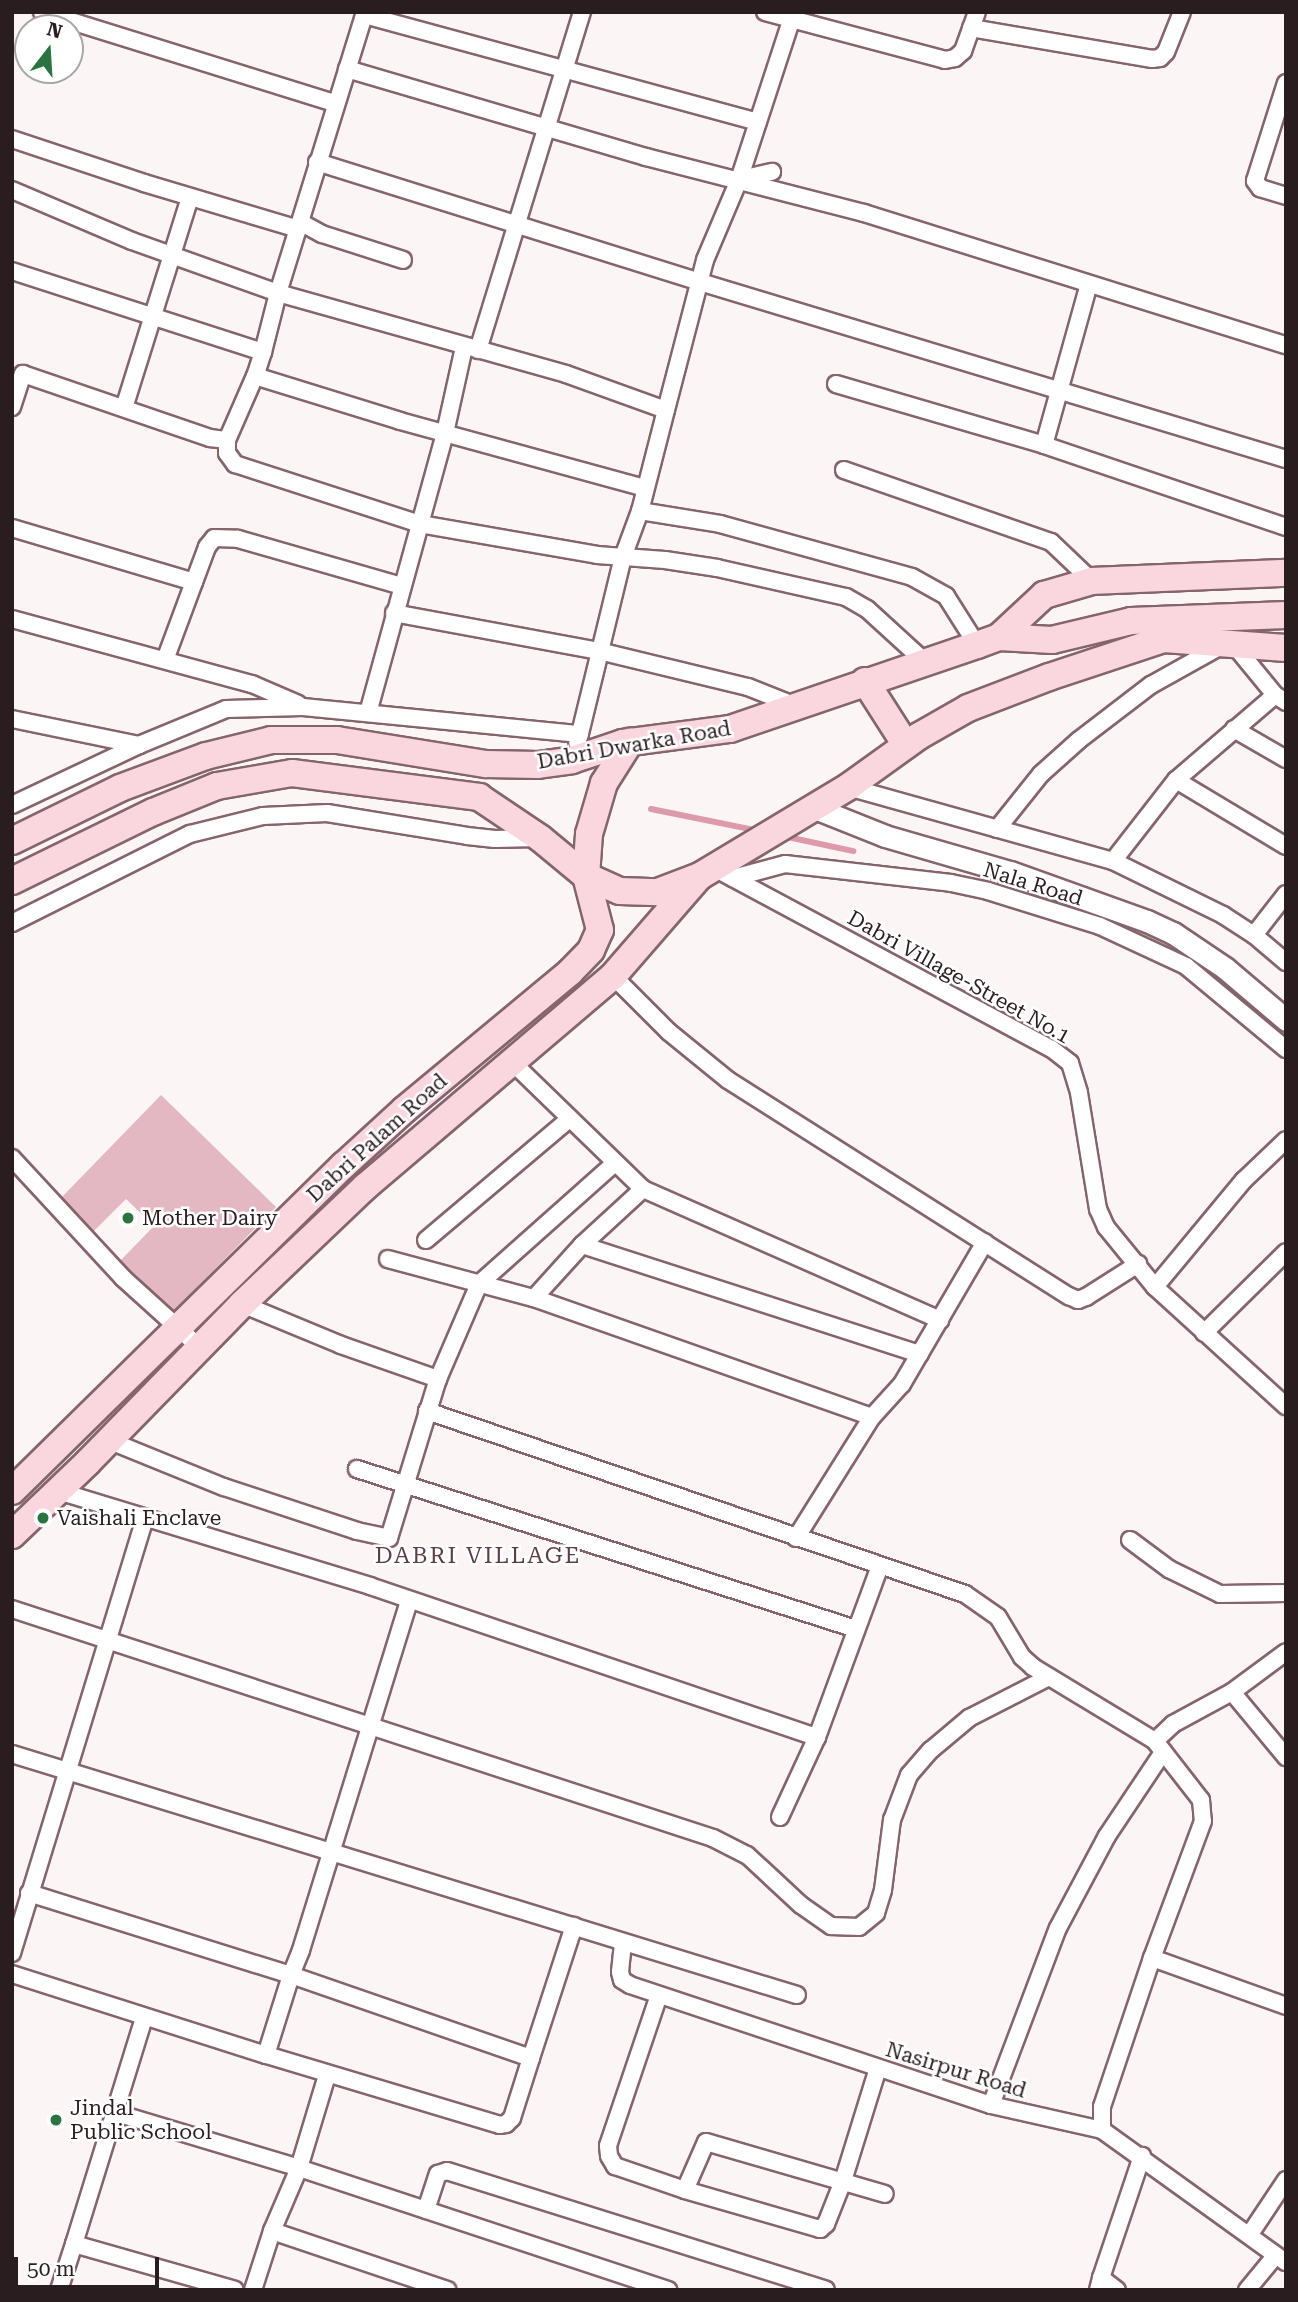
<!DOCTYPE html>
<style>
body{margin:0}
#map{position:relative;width:1298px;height:2302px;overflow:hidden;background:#fcf5f6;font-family:"Roboto Serif",serif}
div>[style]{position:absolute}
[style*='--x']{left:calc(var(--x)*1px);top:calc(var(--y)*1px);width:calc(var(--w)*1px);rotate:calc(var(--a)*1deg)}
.green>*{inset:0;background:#e4b8c2}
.stream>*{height:6px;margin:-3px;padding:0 3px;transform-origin:3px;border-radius:3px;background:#dd9aaa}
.roads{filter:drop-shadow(2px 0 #85656c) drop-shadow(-2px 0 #85656c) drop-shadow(0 2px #85656c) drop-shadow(0 -2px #85656c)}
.minor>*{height:16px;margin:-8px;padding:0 8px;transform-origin:8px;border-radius:8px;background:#fff}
.tertiary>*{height:21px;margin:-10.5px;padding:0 10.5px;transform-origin:10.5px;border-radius:10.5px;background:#fff}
.primary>*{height:26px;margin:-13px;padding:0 13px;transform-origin:13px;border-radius:13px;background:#fad6df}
.dots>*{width:19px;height:19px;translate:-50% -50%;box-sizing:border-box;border:4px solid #fff;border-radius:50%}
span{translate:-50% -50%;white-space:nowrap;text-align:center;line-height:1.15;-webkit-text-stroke:5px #fff;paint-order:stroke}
.street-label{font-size:21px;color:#2a1d20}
.poi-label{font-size:21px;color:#2a1d20}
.left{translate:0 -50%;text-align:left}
.neighbourhood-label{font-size:23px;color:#5c3e45;letter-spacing:2px}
.frame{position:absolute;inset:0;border:14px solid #2a1d20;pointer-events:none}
.north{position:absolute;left:14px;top:14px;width:70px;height:70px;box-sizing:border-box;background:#fff;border:2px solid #aaa5a6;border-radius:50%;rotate:17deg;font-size:19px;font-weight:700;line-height:28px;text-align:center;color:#2a1d20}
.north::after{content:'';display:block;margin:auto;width:24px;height:32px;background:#2b7341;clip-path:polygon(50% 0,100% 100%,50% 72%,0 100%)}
.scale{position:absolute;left:14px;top:2257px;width:145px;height:32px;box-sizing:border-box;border:4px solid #2a1d20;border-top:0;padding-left:9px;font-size:21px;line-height:24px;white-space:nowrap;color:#2a1d20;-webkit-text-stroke:5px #fff;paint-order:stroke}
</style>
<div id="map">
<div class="green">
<div style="clip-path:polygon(161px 1095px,276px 1207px,172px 1313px,119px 1262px,154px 1226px,126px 1199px,93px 1232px,60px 1199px)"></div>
</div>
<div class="stream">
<div style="--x:651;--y:809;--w:110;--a:11.5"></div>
<div style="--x:783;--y:836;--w:72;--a:12.1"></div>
</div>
<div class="roads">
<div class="minor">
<div style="--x:42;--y:12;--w:306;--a:17.3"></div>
<div style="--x:765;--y:12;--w:186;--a:14.9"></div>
<div style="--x:945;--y:60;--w:10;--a:-11"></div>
<div style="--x:955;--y:58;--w:11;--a:-41"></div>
<div style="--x:963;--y:51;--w:41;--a:-70.3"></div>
<div style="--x:971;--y:28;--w:184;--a:9.7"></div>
<div style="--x:1152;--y:59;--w:8;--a:-7"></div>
<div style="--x:1160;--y:58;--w:8;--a:-45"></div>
<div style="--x:1166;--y:52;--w:43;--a:-68.2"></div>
<div style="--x:347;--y:69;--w:312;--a:16.4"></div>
<div style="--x:646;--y:157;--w:225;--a:14.4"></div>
<div style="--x:864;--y:213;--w:442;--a:17.4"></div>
<div style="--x:1286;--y:83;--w:103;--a:107.6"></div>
<div style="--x:1255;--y:181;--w:9;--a:54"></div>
<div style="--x:1260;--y:188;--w:27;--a:17"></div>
<div style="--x:12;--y:139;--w:139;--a:18.4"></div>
<div style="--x:144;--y:183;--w:161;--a:16.6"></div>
<div style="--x:317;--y:162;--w:401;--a:17.4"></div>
<div style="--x:700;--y:282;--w:612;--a:16.81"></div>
<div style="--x:741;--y:179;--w:32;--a:-13"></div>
<div style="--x:12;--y:190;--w:130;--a:23"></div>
<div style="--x:132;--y:241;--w:155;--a:19.6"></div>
<div style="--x:278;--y:293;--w:291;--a:-72.8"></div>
<div style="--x:364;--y:15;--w:408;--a:15.2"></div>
<div style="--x:300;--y:222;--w:25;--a:29"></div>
<div style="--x:322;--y:234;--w:85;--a:17.8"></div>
<div style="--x:12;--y:271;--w:264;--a:17.9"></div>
<div style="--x:263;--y:352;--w:61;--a:-75.7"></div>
<div style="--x:278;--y:293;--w:299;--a:15.7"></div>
<div style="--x:566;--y:374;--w:106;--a:19.8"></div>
<div style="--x:666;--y:410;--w:104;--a:104.4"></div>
<div style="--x:640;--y:511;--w:49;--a:110.3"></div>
<div style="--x:623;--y:557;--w:182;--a:103.7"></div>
<div style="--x:478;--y:350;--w:354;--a:-72.9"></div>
<div style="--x:263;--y:352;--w:25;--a:108"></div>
<div style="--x:255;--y:376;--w:70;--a:113.6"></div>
<div style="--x:227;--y:440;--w:13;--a:90"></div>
<div style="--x:227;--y:453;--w:14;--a:54"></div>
<div style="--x:235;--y:464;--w:194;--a:18"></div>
<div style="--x:420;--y:524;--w:180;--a:9.9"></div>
<div style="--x:597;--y:555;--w:68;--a:4.2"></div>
<div style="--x:665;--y:560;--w:53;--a:8.7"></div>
<div style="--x:717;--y:568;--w:132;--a:12.7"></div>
<div style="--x:846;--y:597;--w:24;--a:30"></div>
<div style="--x:867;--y:609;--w:79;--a:42.4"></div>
<div style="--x:255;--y:376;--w:152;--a:17.2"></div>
<div style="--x:400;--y:421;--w:254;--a:15.3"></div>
<div style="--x:836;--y:384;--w:217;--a:16.3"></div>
<div style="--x:1044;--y:445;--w:256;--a:18.7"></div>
<div style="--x:12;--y:407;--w:35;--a:-72"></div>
<div style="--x:23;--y:374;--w:198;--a:18.9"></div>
<div style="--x:210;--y:438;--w:17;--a:7"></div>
<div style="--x:124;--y:408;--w:221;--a:-72.6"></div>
<div style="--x:666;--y:410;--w:155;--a:-75.4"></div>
<div style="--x:705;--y:260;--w:87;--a:-67"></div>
<div style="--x:739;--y:180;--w:177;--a:-71.9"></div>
<div style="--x:1044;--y:445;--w:167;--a:-74.4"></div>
<div style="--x:844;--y:470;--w:219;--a:19.2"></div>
<div style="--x:1051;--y:542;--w:57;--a:43.6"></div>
<div style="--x:640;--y:511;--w:81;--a:9.2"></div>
<div style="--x:720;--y:524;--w:199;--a:15.4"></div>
<div style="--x:912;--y:577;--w:39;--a:29"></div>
<div style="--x:946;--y:596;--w:58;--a:57.7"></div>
<div style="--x:12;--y:528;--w:190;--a:16.5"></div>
<div style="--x:394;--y:613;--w:208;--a:10.5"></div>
<div style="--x:599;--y:651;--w:153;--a:13.6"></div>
<div style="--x:748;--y:687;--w:52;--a:21.6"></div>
<div style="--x:12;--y:619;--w:249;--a:15.2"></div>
<div style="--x:252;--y:684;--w:50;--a:23.5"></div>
<div style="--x:1234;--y:645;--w:65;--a:50.6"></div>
<div style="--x:1275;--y:695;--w:13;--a:32"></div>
<div style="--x:165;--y:660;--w:121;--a:-69.6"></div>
<div style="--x:207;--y:547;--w:11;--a:-52"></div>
<div style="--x:214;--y:538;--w:24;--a:2"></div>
<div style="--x:238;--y:539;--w:171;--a:16"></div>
<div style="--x:368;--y:713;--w:290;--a:-74.6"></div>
<div style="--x:445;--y:433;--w:88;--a:-77.5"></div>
<div style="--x:12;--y:719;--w:130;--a:11.6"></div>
<div style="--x:1234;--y:729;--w:60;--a:30"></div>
<div style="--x:1176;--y:780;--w:128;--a:31"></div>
<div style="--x:848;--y:787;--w:275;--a:15.6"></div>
<div style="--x:1113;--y:861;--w:123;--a:26.1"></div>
<div style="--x:1223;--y:915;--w:37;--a:33"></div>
<div style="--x:1254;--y:935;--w:42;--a:40.2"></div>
<div style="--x:12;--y:805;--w:140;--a:-25.3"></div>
<div style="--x:139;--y:745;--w:94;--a:-22.5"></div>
<div style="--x:226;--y:709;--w:77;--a:-1.5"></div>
<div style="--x:303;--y:707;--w:278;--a:5.6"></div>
<div style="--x:580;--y:734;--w:9;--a:108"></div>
<div style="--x:997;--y:829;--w:70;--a:-51.3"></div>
<div style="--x:1041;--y:774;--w:51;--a:-41.8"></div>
<div style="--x:1079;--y:740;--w:91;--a:-37.4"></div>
<div style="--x:1151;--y:685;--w:80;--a:-29.1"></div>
<div style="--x:1113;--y:861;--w:103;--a:-52.1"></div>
<div style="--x:1176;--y:780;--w:130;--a:-40.6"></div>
<div style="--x:714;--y:868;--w:383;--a:28.2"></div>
<div style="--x:1052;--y:1049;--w:23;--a:38"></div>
<div style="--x:1070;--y:1063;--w:31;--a:73"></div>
<div style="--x:1079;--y:1093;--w:118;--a:80.7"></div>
<div style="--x:1098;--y:1209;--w:20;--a:66"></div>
<div style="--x:1106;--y:1227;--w:77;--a:50.8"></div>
<div style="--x:1155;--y:1287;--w:177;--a:42.3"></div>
<div style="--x:733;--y:878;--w:54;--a:-15.1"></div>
<div style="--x:785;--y:864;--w:167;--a:6.5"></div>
<div style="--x:951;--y:883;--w:38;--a:12"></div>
<div style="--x:988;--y:891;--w:117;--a:17.4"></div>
<div style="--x:1100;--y:926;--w:95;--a:24.9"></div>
<div style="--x:1186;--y:966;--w:130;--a:39.7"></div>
<div style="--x:12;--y:923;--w:199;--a:-26.6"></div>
<div style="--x:190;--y:834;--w:75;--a:-13.9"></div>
<div style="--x:263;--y:816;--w:64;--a:-2.7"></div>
<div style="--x:327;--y:813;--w:142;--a:9.3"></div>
<div style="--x:467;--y:836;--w:28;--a:6"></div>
<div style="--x:495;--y:839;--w:42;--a:-1.4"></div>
<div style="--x:1254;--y:935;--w:52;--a:-52"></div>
<div style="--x:613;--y:976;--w:79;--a:45"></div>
<div style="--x:669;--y:1032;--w:76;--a:39.1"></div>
<div style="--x:728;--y:1080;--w:404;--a:32.4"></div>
<div style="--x:1069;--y:1296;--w:10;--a:24"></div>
<div style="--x:1078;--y:1300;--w:9;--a:-21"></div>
<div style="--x:1086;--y:1297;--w:62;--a:-32.4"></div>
<div style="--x:512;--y:1062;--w:182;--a:44.1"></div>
<div style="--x:643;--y:1189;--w:325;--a:23.8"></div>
<div style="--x:12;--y:1158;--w:163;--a:47.2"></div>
<div style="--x:123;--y:1278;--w:103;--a:42.2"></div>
<div style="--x:426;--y:1240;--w:187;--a:-40.2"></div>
<div style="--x:582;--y:1245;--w:355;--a:17.9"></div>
<div style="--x:388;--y:1259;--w:151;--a:15"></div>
<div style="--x:534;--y:1298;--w:358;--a:19.4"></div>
<div style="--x:1155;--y:1287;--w:138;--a:-50.3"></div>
<div style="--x:1243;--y:1181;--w:59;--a:-43.6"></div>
<div style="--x:534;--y:1298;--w:72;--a:-47.8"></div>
<div style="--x:582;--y:1245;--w:83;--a:-42.6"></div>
<div style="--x:242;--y:1304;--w:107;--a:22.5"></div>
<div style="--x:341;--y:1345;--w:103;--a:19.3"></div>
<div style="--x:1204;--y:1333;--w:115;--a:-44.6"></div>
<div style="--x:427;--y:1411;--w:568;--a:18.79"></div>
<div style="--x:965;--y:1594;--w:40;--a:34.9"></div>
<div style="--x:998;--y:1617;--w:47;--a:59"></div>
<div style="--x:1022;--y:1657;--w:15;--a:42"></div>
<div style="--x:1033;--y:1667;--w:143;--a:31.2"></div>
<div style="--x:1155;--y:1741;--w:75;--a:52.1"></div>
<div style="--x:1201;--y:1800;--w:21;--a:85"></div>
<div style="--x:1203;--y:1821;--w:146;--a:110.4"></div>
<div style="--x:1152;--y:1958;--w:157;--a:108.6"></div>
<div style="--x:1102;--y:2107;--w:23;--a:90"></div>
<div style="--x:108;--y:1440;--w:125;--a:22.1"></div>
<div style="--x:224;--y:1487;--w:140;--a:18.3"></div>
<div style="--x:357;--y:1531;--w:33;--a:12"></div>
<div style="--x:389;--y:1538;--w:166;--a:-72.9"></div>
<div style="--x:438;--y:1379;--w:103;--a:-66.7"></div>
<div style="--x:479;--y:1284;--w:182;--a:-41.7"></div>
<div style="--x:357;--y:1469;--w:524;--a:17.78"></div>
<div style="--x:58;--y:1491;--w:326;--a:16.9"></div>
<div style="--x:370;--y:1586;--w:472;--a:18.7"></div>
<div style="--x:796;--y:1538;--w:143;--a:-57.9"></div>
<div style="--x:872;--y:1417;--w:45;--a:-47.7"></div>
<div style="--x:902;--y:1384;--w:164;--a:-59.7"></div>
<div style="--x:1130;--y:1540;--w:49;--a:36.6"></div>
<div style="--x:1169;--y:1569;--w:57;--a:26.1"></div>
<div style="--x:1220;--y:1594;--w:66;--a:-0.9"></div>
<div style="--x:12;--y:1609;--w:737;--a:18.09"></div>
<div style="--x:713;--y:1838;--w:38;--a:27"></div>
<div style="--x:747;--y:1855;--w:74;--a:42.8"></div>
<div style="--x:801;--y:1905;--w:37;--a:35"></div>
<div style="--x:831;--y:1926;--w:28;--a:2"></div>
<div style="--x:859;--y:1927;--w:22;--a:-39"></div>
<div style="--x:876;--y:1913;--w:24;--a:-73"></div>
<div style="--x:883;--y:1890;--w:71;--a:-82.7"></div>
<div style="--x:892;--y:1820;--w:48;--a:-69.3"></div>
<div style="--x:909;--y:1775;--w:33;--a:-49"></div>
<div style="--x:931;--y:1750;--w:50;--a:-40.1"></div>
<div style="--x:969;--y:1718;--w:90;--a:-27.1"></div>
<div style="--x:1232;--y:1692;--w:85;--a:50.3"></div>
<div style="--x:1155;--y:1741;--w:25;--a:-43"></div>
<div style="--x:1173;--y:1724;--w:67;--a:-28.5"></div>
<div style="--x:1232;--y:1692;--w:67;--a:-36.5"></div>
<div style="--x:12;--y:1754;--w:821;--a:17.07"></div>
<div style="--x:780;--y:1817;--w:88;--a:-65.2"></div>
<div style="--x:817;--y:1737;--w:182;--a:-69.8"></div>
<div style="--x:29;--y:1893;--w:275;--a:17.4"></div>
<div style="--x:291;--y:1975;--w:254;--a:19.1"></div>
<div style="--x:531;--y:2058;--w:63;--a:107.6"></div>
<div style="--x:512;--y:2118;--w:8;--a:135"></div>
<div style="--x:506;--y:2124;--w:6;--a:171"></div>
<div style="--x:500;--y:2125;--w:244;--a:-163.3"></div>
<div style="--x:266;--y:2055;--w:84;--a:-72.6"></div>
<div style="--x:291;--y:1975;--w:27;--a:-68"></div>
<div style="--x:301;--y:1950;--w:365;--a:-72.8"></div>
<div style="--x:623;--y:1943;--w:29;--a:96"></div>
<div style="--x:620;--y:1972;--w:8;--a:76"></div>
<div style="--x:622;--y:1980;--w:9;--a:32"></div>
<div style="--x:630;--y:1985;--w:380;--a:18.4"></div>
<div style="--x:991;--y:2105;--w:114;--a:12.7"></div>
<div style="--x:1102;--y:2130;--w:226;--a:35.7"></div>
<div style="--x:12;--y:1953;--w:455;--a:-73"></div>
<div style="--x:1152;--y:1958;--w:142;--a:19.7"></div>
<div style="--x:12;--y:1974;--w:267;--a:17.7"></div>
<div style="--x:659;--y:1995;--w:159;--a:108.7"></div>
<div style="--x:608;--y:2146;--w:10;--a:84"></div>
<div style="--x:609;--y:2156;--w:12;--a:59"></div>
<div style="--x:615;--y:2166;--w:74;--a:18.9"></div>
<div style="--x:685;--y:2190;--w:141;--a:16.1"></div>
<div style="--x:820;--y:2229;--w:8;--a:-40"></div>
<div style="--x:826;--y:2224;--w:46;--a:-68.4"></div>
<div style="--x:843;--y:2181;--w:118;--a:-72.8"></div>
<div style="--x:531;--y:2058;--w:139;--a:-72"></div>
<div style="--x:991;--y:2105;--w:189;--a:-69.3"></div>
<div style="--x:1058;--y:1928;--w:104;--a:-62"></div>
<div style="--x:1107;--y:1836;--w:101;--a:-56.3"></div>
<div style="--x:116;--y:2113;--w:191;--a:16.7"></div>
<div style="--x:299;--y:2168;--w:389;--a:18.3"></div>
<div style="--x:685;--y:2190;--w:52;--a:-66.4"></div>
<div style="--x:706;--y:2142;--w:186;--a:16.2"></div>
<div style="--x:426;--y:2210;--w:38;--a:-72"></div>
<div style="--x:438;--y:2174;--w:9;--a:-18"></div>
<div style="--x:447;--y:2171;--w:397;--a:17.4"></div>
<div style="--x:272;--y:2231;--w:185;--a:18.6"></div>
<div style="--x:1250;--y:2234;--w:65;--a:-56.3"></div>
<div style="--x:74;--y:2244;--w:237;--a:-72.8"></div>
<div style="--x:1101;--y:2278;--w:129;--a:-71.4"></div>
<div style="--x:59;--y:2290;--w:48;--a:-71.9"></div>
<div style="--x:74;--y:2244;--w:167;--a:15.9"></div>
<div style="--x:253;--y:2290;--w:62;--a:-72.1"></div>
<div style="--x:272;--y:2231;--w:69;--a:-66.8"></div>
<div style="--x:299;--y:2168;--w:97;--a:-73.2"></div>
<div style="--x:1098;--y:2290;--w:12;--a:-76"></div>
<div style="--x:1101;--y:2278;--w:20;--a:37"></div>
<div style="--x:1247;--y:2290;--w:45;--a:-50.4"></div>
</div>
<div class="tertiary">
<div style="--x:815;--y:808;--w:75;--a:21.8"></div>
<div style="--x:885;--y:836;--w:130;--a:16.1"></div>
<div style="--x:1010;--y:872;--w:145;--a:19.7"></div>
<div style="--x:1147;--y:921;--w:29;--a:25"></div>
<div style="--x:1173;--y:933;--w:63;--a:33.9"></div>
<div style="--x:1225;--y:968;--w:80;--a:40.4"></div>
</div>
<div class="primary">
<div style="--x:999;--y:637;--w:53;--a:3.2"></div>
<div style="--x:1052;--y:640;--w:81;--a:-13.5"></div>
<div style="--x:1131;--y:621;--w:155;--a:-2.2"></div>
<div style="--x:865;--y:681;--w:76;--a:57.4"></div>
<div style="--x:12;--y:841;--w:120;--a:-26.1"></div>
<div style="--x:120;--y:788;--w:92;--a:-20.4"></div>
<div style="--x:206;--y:756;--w:67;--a:-13.8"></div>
<div style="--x:271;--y:740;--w:66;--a:0"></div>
<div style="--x:337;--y:740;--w:151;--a:9.2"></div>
<div style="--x:486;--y:764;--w:52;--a:1.1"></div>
<div style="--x:538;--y:765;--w:34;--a:-8"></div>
<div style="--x:572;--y:760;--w:54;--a:-18.4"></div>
<div style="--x:623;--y:743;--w:108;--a:-7.5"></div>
<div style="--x:730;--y:729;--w:261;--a:-18.8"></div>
<div style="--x:977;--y:645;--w:23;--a:-20"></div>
<div style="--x:999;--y:637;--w:62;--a:-43"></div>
<div style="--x:1044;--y:595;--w:50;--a:-16.3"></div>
<div style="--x:1092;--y:581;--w:194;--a:-2.4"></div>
<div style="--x:12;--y:881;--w:157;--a:-26.1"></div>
<div style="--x:153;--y:812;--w:69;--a:-22.1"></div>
<div style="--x:217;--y:786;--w:76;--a:-9.8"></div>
<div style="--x:292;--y:773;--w:189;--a:7.3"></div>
<div style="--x:479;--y:797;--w:73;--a:33.9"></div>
<div style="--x:540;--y:838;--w:60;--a:39.6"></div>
<div style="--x:586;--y:876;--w:37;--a:24"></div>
<div style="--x:620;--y:891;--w:38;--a:2"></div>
<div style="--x:658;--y:892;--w:45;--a:-20.9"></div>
<div style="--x:700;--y:876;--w:173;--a:-31"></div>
<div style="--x:848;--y:787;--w:87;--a:-35.7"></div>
<div style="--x:919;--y:736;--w:56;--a:-29.7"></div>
<div style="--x:968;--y:708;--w:87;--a:-20.9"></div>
<div style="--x:1049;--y:677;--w:121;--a:-18.3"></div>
<div style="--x:1164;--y:639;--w:122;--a:4.2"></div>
<div style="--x:12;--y:1491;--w:465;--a:-44.5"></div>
<div style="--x:344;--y:1165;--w:81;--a:-42.5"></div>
<div style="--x:404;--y:1110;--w:216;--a:-39.7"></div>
<div style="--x:570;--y:972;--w:30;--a:-46"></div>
<div style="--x:591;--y:950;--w:22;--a:-66"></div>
<div style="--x:600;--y:930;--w:56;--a:-104.5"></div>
<div style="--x:586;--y:876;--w:42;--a:-85.9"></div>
<div style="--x:589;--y:834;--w:53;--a:-73.6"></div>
<div style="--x:604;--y:783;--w:49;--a:-57.6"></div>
<div style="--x:12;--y:1535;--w:105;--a:-43.8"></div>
<div style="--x:88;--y:1462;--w:221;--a:-45.7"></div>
<div style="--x:242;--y:1304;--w:170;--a:-43.6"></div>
<div style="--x:365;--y:1187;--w:326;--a:-40.4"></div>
<div style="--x:613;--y:976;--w:130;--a:-49.1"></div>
</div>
</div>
<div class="dots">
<div style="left:128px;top:1218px;background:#2b7341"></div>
<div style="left:43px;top:1518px;background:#2b7341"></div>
<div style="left:56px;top:2120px;background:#2b7341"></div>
</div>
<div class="street-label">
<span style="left:634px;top:745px;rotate:-10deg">Dabri Dwarka Road</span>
<span style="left:1033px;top:884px;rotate:17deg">Nala Road</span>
<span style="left:959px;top:977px;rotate:29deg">Dabri Village-Street No.1</span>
<span style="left:377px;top:1138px;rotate:-42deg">Dabri Palam Road</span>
<span style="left:956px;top:2070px;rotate:17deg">Nasirpur Road</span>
</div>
<div class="poi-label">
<span class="left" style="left:142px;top:1218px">Mother Dairy</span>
<span class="left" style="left:57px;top:1518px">Vaishali Enclave</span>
<span class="left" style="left:70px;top:2120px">Jindal<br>Public School</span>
</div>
<div class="neighbourhood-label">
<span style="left:478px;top:1556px">DABRI VILLAGE</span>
</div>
<div class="frame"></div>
<div class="north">N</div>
<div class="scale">50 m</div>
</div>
